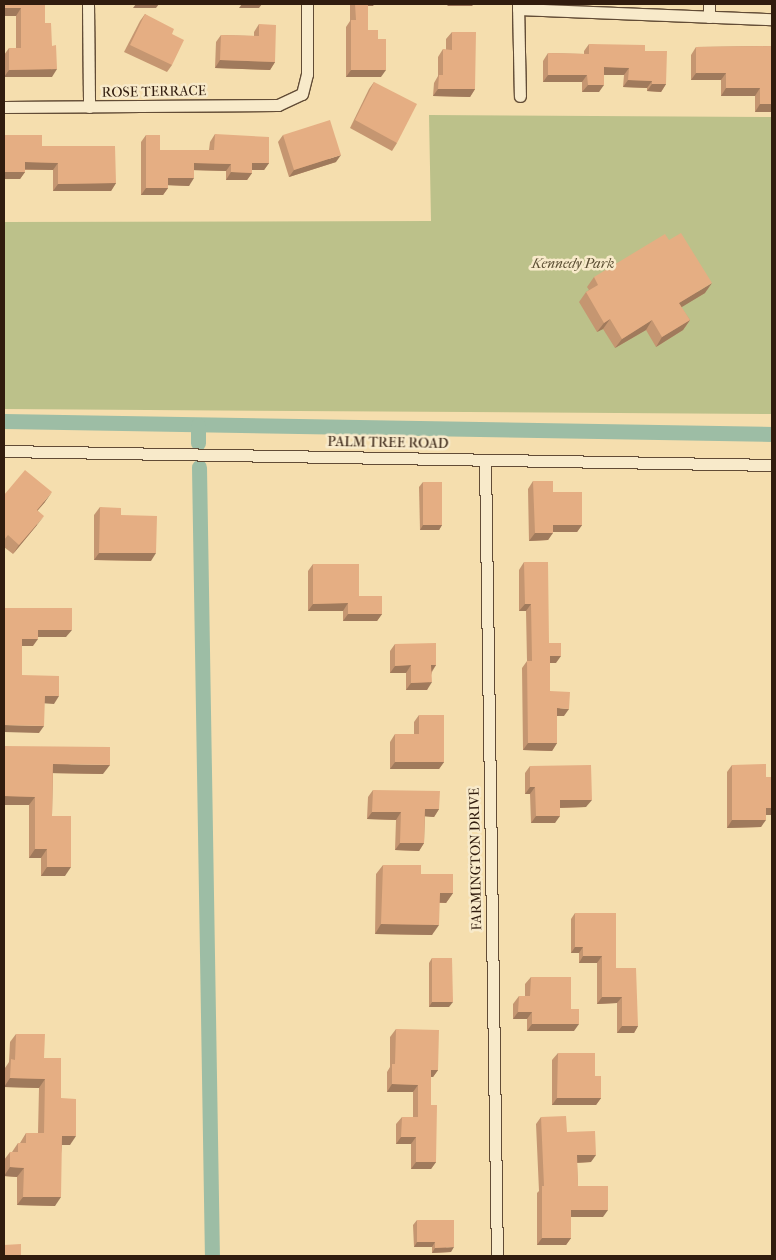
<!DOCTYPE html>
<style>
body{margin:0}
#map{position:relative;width:776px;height:1260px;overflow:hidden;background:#f5deae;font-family:"IM FELL French Canon",serif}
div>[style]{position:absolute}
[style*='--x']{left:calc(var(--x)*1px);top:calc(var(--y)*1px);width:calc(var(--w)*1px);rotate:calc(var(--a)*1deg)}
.green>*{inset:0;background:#bcc18a}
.canal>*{height:15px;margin:-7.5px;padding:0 7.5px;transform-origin:7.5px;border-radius:7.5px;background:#9dbda5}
.roads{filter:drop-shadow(1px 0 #624c36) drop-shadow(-1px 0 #624c36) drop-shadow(0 1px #624c36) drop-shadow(0 -1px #624c36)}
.street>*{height:11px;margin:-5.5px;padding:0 5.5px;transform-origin:5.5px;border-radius:5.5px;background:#f8eaca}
.wall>*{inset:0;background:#c59671}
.shaded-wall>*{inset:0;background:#a07a5c}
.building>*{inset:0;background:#e5ae83}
span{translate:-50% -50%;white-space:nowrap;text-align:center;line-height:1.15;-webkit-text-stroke:5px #f8eaca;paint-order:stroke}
.street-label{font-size:14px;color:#311c0e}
.park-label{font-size:14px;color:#5b4e33;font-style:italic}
.frame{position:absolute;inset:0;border:5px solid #311c0e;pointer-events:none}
</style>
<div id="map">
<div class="green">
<div style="clip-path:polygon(429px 115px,772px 117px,772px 414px,4px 409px,4px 222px,431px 221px)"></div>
</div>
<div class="canal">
<div style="--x:4;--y:421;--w:768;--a:0.97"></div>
<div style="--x:198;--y:425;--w:18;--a:90"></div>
<div style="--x:199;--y:467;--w:789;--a:89.06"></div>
</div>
<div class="roads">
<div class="street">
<div style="--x:88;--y:4;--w:103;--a:89.4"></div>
<div style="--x:518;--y:4;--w:92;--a:88.8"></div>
<div style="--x:709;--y:4;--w:13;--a:90"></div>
<div style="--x:518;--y:9;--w:254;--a:2.3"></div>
<div style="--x:4;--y:107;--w:274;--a:-0.4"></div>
<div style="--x:278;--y:105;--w:26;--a:-25"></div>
<div style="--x:302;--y:94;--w:21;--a:-76"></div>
<div style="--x:307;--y:74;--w:70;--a:-90"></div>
<div style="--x:4;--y:451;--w:768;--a:1.04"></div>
<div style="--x:485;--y:460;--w:796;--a:89.14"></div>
</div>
</div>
<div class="wall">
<div style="clip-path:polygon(4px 4px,45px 4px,45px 23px,52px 77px,4px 77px,4px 55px,9px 48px,16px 48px,16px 16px,4px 16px)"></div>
<div style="clip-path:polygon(350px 4px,374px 4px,373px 6px,368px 6px,368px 30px,378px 39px,381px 77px,346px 77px,346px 27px,350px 21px)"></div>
<div style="clip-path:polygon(145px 14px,172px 34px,172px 65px,167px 72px,124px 52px,140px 21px)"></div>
<div style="clip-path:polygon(259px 24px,275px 62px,270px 70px,215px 68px,216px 42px,221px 35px,254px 36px,254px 32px)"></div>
<div style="clip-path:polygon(452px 32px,475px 89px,470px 97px,433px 96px,434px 83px,438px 76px,438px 57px,443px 49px,446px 50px,446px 39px)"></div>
<div style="clip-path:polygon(589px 44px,645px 51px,666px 84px,661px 92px,647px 91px,647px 88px,623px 87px,624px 75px,604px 75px,599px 92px,582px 92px,582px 82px,543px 82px,543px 61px,548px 53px,584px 54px,584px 51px)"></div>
<div style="clip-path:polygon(772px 46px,772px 112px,755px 112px,755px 96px,721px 96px,721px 80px,691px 80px,691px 55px,696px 47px)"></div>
<div style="clip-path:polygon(374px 82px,397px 143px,392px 151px,350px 128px,369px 89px)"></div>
<div style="clip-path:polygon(215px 134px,269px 163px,264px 170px,252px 170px,252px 173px,247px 180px,226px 180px,226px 171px,194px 170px,189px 186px,168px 185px,168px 188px,163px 195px,141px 195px,141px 142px,146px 135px,160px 150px,209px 150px,210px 142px)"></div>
<div style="clip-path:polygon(4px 135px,42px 146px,116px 183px,111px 191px,53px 191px,53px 170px,25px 170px,25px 172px,20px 179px,4px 179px)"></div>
<div style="clip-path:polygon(283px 135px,336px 162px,289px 177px,278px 142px)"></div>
<div style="clip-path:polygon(594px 277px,705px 293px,681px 307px,690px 320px,683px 330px,656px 347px,646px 330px,615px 348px,603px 329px,597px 332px,579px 302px,586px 292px,589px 290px,587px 287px)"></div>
<div style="clip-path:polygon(533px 481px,582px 525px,577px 532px,553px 532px,548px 540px,529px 541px,528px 489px)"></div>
<div style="clip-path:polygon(423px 482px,442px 525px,439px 530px,420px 530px,419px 487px)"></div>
<div style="clip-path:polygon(4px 495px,45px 502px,38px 510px,37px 525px,13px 554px,4px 547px)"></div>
<div style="clip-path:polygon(100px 507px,121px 515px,151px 561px,94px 560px,94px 515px)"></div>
<div style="clip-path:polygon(524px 562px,549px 643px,556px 663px,550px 663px,550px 691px,564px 716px,557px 716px,557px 743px,552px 751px,523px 750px,522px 668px,527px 661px,526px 611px,519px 611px,519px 570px)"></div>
<div style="clip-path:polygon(313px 564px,359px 596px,382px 614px,377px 621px,343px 621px,343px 611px,308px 611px,308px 571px)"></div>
<div style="clip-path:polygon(395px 644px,436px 665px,432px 672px,427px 690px,406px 690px,406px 673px,390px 673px,390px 651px)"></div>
<div style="clip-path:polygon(419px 715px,444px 762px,439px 769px,390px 769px,390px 742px,395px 734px,414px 734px,414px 722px)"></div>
<div style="clip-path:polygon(4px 746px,103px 774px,53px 773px,52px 816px,65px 876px,41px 876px,41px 858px,29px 858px,29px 805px,4px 805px)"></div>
<div style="clip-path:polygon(732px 765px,766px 815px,761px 827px,727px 828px,727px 772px)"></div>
<div style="clip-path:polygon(530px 766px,586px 807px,560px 808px,555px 823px,531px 823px,530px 794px,525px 794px,525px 773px)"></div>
<div style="clip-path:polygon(373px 790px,439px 809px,434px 817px,425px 816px,424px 843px,419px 851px,395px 850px,396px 820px,367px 819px,368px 797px)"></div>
<div style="clip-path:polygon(383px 865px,421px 874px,453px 893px,446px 903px,439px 903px,432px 935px,375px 934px,376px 874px)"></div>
<div style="clip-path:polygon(575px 913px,616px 968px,638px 1026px,634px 1033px,617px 1033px,617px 1003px,597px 1004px,597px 963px,579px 963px,579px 953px,571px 953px,571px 919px)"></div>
<div style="clip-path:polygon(432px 958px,449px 1007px,429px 1007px,429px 963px)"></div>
<div style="clip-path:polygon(531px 977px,571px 1009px,574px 1031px,527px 1031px,527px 1019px,513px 1019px,513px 1004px,519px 996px,525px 996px,525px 984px)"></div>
<div style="clip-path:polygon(396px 1029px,438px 1070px,433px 1077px,431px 1077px,431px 1105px,436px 1162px,431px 1169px,411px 1169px,411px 1144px,396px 1144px,396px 1124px,402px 1117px,413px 1117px,413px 1092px,387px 1092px,387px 1072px,390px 1067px,390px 1037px)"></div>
<div style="clip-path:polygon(16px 1034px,44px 1058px,61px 1098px,70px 1145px,62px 1145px,55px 1206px,17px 1205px,17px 1177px,4px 1176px,4px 1160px,10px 1152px,12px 1152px,18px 1143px,20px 1143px,26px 1133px,38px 1133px,39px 1088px,4px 1087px,5px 1068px,9px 1062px,10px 1042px)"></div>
<div style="clip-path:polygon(558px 1053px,595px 1076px,601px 1098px,596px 1105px,552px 1105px,552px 1060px)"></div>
<div style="clip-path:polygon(541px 1117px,567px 1132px,591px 1162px,577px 1163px,578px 1186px,603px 1217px,571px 1217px,571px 1238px,566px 1245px,537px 1245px,537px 1193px,539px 1191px,536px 1124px)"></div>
<div style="clip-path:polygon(417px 1220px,451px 1252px,432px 1253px,432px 1247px,414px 1247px,413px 1225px)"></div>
</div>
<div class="shaded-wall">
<div style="clip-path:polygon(136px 4px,159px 4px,156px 8px,133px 8px)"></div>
<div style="clip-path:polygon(242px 4px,262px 4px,259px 8px,239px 8px)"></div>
<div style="clip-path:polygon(364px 4px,374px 4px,373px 6px,362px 6px)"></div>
<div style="clip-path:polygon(449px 4px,474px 4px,472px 6px,447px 6px)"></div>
<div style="clip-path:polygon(4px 8px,21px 8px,16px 16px,4px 16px)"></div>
<div style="clip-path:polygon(220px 60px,275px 62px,270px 70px,215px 68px)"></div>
<div style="clip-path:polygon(604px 67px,629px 68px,624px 75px,599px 75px)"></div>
<div style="clip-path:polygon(57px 69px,52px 77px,4px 77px,9px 70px)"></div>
<div style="clip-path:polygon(351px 70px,386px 70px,381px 77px,346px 77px)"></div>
<div style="clip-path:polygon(696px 73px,726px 73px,721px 80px,691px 80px)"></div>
<div style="clip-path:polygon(548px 75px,587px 75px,582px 82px,543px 82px)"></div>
<div style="clip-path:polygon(628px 80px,652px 81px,647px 88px,623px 87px)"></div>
<div style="clip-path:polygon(652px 84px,666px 84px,661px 92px,647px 91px)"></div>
<div style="clip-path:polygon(588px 85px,604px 85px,599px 92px,582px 92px)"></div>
<div style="clip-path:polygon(726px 88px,760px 88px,755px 96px,721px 96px)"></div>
<div style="clip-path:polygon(438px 89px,475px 89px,470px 97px,433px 96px)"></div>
<div style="clip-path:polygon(760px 104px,772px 104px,772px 112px,755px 112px)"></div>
<div style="clip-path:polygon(341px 155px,336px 162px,289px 177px,294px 170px)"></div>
<div style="clip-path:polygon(25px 162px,58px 163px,53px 170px,20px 169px)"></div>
<div style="clip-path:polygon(194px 163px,231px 164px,226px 171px,189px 170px)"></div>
<div style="clip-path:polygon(252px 163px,269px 163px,264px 170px,247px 170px)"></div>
<div style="clip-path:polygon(4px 172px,25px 172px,20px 179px,4px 179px)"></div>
<div style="clip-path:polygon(231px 172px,252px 173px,247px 180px,226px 180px)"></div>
<div style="clip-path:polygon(168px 178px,194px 178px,189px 186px,163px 185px)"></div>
<div style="clip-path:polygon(116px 183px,111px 191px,53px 191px,58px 184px)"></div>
<div style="clip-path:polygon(146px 188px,168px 188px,163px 195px,141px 195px)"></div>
<div style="clip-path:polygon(712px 283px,705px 293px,672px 313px,679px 303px)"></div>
<div style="clip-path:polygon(610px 319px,603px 329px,597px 332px,604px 323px)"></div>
<div style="clip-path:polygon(652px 320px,646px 330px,615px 348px,622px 339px)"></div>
<div style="clip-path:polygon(690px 320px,683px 330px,656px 347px,662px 337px)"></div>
<div style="clip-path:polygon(52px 492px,45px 502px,30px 519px,37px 510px)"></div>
<div style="clip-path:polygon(44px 516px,37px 525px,13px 554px,19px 545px)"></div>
<div style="clip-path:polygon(423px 525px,442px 525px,439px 530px,420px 530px)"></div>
<div style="clip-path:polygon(553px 525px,582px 525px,577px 532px,548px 532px)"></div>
<div style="clip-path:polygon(535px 533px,553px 533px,548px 540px,529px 541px)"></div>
<div style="clip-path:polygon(99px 553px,156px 553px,151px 561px,94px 560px)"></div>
<div style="clip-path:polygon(348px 603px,343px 611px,308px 611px,313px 604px)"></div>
<div style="clip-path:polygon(525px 604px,531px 604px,526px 611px,519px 611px)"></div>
<div style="clip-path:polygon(348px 614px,382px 614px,377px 621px,343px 621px)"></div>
<div style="clip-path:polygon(38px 630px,72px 630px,66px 637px,33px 637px)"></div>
<div style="clip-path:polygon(22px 639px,38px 639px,33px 646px,17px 646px)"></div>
<div style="clip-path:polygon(550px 656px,561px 656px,556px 663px,545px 663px)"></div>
<div style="clip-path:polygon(411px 665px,406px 673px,390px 673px,395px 666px)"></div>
<div style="clip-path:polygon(431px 665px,436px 665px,431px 672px)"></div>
<div style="clip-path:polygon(432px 682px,427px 690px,406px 690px,411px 683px)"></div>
<div style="clip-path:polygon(45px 696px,59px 696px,54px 704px,40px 703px)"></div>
<div style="clip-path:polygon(557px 708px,569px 709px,564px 716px,552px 716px)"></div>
<div style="clip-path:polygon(4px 725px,44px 726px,39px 733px,4px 732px)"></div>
<div style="clip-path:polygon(528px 743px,557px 743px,552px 751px,523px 750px)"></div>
<div style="clip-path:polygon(395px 762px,444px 762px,439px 769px,390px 769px)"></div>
<div style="clip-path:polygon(53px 764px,110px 765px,103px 774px,46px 773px)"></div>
<div style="clip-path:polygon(530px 787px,535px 787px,530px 794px,525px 794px)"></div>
<div style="clip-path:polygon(4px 796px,35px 797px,29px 805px,4px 805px)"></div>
<div style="clip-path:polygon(560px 800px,592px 800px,586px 807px,555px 808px)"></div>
<div style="clip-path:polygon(766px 808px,772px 808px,772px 815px,761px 815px)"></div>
<div style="clip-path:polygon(425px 809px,439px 809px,434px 817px,420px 816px)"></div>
<div style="clip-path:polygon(372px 812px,401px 812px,396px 820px,367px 819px)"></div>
<div style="clip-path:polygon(536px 816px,560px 816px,555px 823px,531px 823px)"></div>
<div style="clip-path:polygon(732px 820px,766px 820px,761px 827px,727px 828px)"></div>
<div style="clip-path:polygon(400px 843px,424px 843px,419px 851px,395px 850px)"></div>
<div style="clip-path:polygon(35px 849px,47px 849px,41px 858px,29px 858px)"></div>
<div style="clip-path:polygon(47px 867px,71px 867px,65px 876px,41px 876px)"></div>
<div style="clip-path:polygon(440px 893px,453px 893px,446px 903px,433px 902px)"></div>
<div style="clip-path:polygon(381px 924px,439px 925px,432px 935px,375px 934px)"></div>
<div style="clip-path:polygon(575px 947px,583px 947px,579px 953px,571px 953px)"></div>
<div style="clip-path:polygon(583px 956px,602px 956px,597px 963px,579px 963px)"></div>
<div style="clip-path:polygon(602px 997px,622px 997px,617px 1003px,597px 1004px)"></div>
<div style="clip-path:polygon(432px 1002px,453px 1002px,449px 1007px,429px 1007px)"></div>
<div style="clip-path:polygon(518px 1012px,532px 1012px,527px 1019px,513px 1019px)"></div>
<div style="clip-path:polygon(532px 1024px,579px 1024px,574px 1031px,527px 1031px)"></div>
<div style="clip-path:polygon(622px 1026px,638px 1026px,634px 1033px,617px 1033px)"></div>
<div style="clip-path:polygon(431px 1070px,438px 1070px,433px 1077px,426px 1077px)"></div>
<div style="clip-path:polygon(10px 1078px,45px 1079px,39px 1088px,4px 1087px)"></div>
<div style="clip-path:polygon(392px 1084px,418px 1085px,413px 1092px,387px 1092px)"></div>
<div style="clip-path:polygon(557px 1098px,601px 1098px,596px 1105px,552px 1105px)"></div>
<div style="clip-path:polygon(62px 1136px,76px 1136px,70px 1145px,56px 1145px)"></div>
<div style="clip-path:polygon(401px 1137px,416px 1137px,411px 1144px,396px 1144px)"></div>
<div style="clip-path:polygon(577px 1155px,596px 1155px,591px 1162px,572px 1163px)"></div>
<div style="clip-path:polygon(416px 1162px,436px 1162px,431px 1169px,411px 1169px)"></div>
<div style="clip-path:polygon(10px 1167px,24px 1168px,17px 1177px,4px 1176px)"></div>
<div style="clip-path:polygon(23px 1197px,61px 1197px,55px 1206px,17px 1205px)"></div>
<div style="clip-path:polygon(571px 1210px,608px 1210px,603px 1217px,566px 1217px)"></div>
<div style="clip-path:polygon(542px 1238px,571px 1238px,566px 1245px,537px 1245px)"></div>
<div style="clip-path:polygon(417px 1242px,435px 1242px,432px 1247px,414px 1247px)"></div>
<div style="clip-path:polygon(454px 1247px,451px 1252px,432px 1253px,435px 1248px)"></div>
</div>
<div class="building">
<div style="clip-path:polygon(4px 4px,45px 4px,45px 23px,51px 23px,52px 46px,56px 45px,57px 69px,9px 70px,9px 48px,21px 48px,21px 8px,4px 8px)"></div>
<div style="clip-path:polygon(355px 4px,368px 4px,368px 30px,378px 30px,378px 39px,386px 39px,386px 70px,351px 70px,351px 20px,356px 20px)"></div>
<div style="clip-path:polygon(145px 14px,174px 29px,172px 34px,184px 40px,172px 65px,130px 45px)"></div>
<div style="clip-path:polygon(259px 24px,276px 25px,275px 62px,220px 60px,221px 35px,259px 36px)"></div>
<div style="clip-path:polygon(452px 32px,476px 32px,475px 89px,438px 89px,439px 75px,443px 75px,443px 49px,452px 50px)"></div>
<div style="clip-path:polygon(589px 44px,645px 45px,645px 51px,667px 51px,666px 84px,652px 84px,652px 81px,628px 80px,629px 68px,604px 67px,604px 85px,588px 85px,587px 75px,548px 75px,548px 53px,589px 54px)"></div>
<div style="clip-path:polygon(772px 46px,772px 104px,760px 104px,760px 88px,726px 88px,726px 73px,696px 73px,696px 47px)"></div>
<div style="clip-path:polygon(374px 82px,417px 104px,397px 143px,355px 120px)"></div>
<div style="clip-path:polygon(330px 120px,341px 155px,294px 170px,283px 135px)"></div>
<div style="clip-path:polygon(215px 134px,269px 137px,269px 163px,252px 163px,252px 173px,231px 172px,231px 164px,194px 163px,194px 178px,168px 178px,168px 188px,146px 188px,146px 135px,160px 135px,160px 150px,214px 150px)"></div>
<div style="clip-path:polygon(4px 135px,42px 135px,42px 146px,115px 146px,116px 183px,58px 184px,58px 163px,25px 162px,25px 172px,4px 172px)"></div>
<div style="clip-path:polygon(681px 233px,712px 283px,679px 303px,690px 320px,662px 337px,652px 320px,622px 339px,610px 319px,604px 323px,586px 292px,598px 285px,594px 277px,665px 234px,669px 240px)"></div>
<div style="clip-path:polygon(25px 470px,52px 492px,37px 510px,44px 516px,19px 545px,8px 535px,4px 540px,4px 495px)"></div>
<div style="clip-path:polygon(533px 481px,553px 481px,553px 492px,582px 492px,582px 525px,553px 525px,553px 533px,535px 533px)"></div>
<div style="clip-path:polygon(423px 482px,442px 482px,442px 525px,423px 525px)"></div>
<div style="clip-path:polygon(100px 507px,121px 508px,121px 515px,157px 516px,156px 553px,99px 553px)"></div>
<div style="clip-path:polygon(524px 562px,548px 562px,549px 643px,561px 643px,561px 656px,550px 656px,550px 691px,570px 692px,569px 709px,557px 708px,557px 743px,528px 743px,527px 661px,532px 661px,531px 604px,525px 604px)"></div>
<div style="clip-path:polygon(313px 564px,359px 564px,359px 596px,382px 596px,382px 614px,348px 614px,348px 603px,313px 604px)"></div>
<div style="clip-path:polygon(4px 608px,72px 608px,72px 630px,38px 630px,38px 639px,22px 639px,22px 675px,59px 676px,59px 696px,45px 696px,44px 726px,4px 725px)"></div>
<div style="clip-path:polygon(436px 643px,436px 665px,431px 665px,432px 682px,411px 683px,411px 665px,395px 666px,395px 644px)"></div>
<div style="clip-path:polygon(419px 715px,444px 715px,444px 762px,395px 762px,395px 734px,419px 734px)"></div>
<div style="clip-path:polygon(4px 746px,110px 747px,110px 765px,53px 764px,52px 816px,71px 816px,71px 867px,47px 867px,47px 849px,35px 849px,35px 797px,4px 796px)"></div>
<div style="clip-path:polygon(766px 764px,766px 777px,772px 777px,772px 808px,766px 808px,766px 820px,732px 820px,732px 765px)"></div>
<div style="clip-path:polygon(591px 765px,592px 800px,560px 800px,560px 816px,536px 816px,535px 787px,530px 787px,530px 766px)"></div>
<div style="clip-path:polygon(373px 790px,440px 791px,439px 809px,425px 809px,424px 843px,400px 843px,401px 812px,372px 812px)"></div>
<div style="clip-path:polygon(383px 865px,421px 865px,421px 874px,453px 874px,453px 893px,440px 893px,439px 925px,381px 924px)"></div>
<div style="clip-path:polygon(575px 913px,616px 913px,616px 968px,636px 968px,638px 1026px,622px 1026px,622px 997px,602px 997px,602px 956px,583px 956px,583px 947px,575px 947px)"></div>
<div style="clip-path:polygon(432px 958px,452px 958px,453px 1002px,432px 1002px)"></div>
<div style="clip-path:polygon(531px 977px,571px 977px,571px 1009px,579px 1009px,579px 1024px,532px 1024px,532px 1012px,518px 1012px,519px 996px,530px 996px)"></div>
<div style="clip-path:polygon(396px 1029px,439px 1030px,438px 1070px,431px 1070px,431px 1105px,437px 1105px,436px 1162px,416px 1162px,416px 1137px,401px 1137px,402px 1117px,418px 1117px,418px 1085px,392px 1084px,392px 1064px,395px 1064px)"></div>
<div style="clip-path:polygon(16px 1034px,45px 1034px,44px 1058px,61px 1058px,61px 1098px,76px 1099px,76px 1136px,62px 1136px,61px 1197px,23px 1197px,24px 1168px,10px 1167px,10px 1152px,18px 1152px,18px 1143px,26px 1143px,26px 1133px,44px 1133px,45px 1079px,10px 1078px,11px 1059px,15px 1060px)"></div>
<div style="clip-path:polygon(558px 1053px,595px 1053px,595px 1076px,601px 1076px,601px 1098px,557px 1098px)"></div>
<div style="clip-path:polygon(566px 1116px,567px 1132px,595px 1131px,596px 1155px,577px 1155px,578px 1186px,608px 1186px,608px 1210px,571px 1210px,571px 1238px,542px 1238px,542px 1186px,544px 1186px,541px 1117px)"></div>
<div style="clip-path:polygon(417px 1220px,454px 1220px,454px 1247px,435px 1248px,435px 1242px,417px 1242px)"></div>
<div style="clip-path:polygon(21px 1244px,21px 1256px,4px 1256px,4px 1245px)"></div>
</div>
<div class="street-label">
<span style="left:154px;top:92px;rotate:-1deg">ROSE TERRACE</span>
<span style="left:388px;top:443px;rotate:1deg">PALM TREE ROAD</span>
<span style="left:476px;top:859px;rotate:-91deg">FARMINGTON DRIVE</span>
</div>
<div class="park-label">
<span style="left:573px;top:264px">Kennedy Park</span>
</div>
<div class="frame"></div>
</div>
